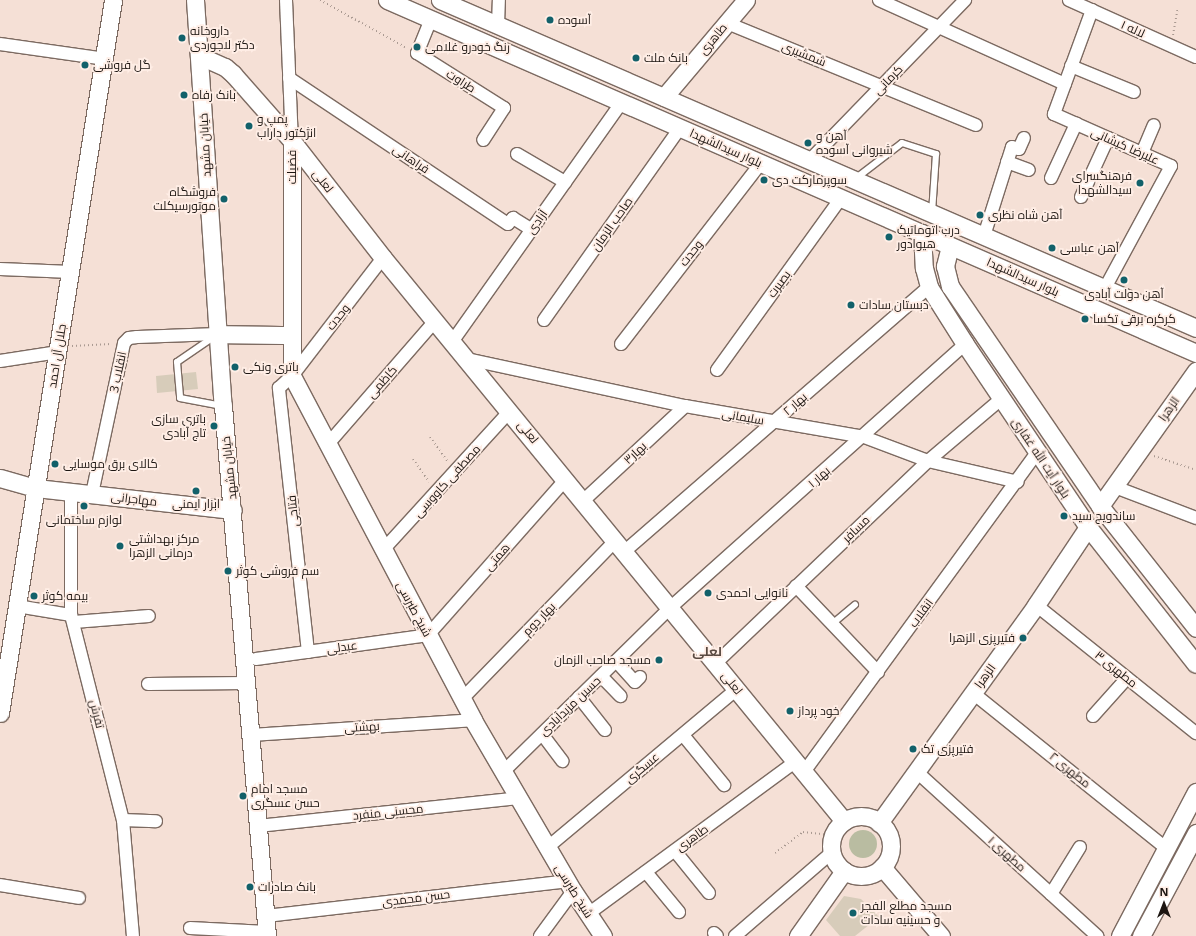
<!DOCTYPE html>
<meta charset="utf-8">
<style>
body{margin:0}
#map{position:relative;width:1196px;height:936px;overflow:hidden;background:#f5e0d6;font-family:"Open Sans",Cairo,sans-serif}
div>[style]{position:absolute}
[style*='--x']{left:calc(var(--x)*1px);top:calc(var(--y)*1px);width:calc(var(--w)*1px);rotate:calc(var(--a)*1deg)}
.green>*{inset:0;background:#b9bca1}
.round{border-radius:50%}
.building>*{inset:0;background:#d7ccba}
.path>*{height:2px;margin-top:-1px;transform-origin:0;background:repeating-linear-gradient(90deg,#a99991 0 1px,transparent 0 4px)}
.roads{filter:drop-shadow(1px 0 #7c6a61) drop-shadow(-1px 0 #7c6a61) drop-shadow(0 1px #7c6a61) drop-shadow(0 -1px #7c6a61)}
.lane>*{height:6px;margin:-3px;padding:0 3px;transform-origin:3px;border-radius:3px;background:#fff}
.street>*{height:12px;margin:-6px;padding:0 6px;transform-origin:6px;border-radius:6px;background:#fff}
.secondary>*{height:17px;margin:-8.5px;padding:0 8.5px;transform-origin:8.5px;border-radius:8.5px;background:#fff}
.secondary>.ring{margin:-8.5px;padding:0;box-sizing:content-box;background:none;border:17px solid #fff;border-radius:50%}
.dots>*{width:11px;height:11px;translate:-50% -50%;box-sizing:border-box;border:2px solid #ffeee6;border-radius:50%}
span{translate:-50% -50%;white-space:nowrap;text-align:center;line-height:1.15;-webkit-text-stroke:3.5px #ffeee6;paint-order:stroke}
.poi-label{font-size:12px;color:#1c1511}
.left{translate:0 -50%;text-align:left}
.right{translate:-100% -50%;text-align:right}
.street-label{font-size:12px;color:#1c1511}
.neighbourhood-label{font-size:13px;color:#594940;font-weight:700}
.north{position:absolute;left:1144px;top:884px;width:40px;height:40px;-webkit-text-stroke:3px #ffeee6;paint-order:stroke;rotate:0deg;font-size:11px;font-weight:700;line-height:16px;text-align:center;color:#1c1511}
.north::after{content:'';display:block;margin:auto;width:14px;height:18px;background:#1c1511;clip-path:polygon(50% 0,100% 100%,50% 72%,0 100%)}
</style>
<div id="map">
<div class="green">
<div class="round" style="left:849px;top:830px;width:28px;height:28px"></div>
</div>
<div class="building">
<div style="clip-path:polygon(196px 372px,198px 389px,157px 393px,156px 376px)"></div>
<div style="clip-path:polygon(844px 896px,861px 899px,879px 917px,855px 936px,840px 936px,826px 920px)"></div>
</div>
<div class="path">
<div style="--x:320;--y:0;--w:99;--a:28.9"></div>
<div style="--x:1173;--y:35;--w:27;--a:-80"></div>
<div style="--x:72;--y:346;--w:39;--a:-3"></div>
<div style="--x:430;--y:437;--w:31;--a:54"></div>
<div style="--x:1154;--y:456;--w:44;--a:18.4"></div>
<div style="--x:413;--y:459;--w:28;--a:55"></div>
<div style="--x:775;--y:853;--w:35;--a:-37"></div>
<div style="--x:803;--y:832;--w:30;--a:6"></div>
</div>
<div class="roads">
<div class="lane">
<div style="--x:855;--y:179;--w:59;--a:-37.5"></div>
<div style="--x:902;--y:143;--w:36;--a:18"></div>
<div style="--x:936;--y:154;--w:58;--a:93.9"></div>
<div style="--x:215;--y:336;--w:46;--a:145.6"></div>
<div style="--x:177;--y:362;--w:36;--a:85"></div>
<div style="--x:180;--y:398;--w:43;--a:10.8"></div>
<div style="--x:832;--y:624;--w:30;--a:-40"></div>
</div>
<div class="street">
<div style="--x:286;--y:0;--w:141;--a:87.6"></div>
<div style="--x:879;--y:0;--w:204;--a:24.3"></div>
<div style="--x:1069;--y:0;--w:139;--a:24.2"></div>
<div style="--x:1092;--y:10;--w:111;--a:110.1"></div>
<div style="--x:1054;--y:114;--w:128;--a:24"></div>
<div style="--x:1171;--y:166;--w:139;--a:118.4"></div>
<div style="--x:431;--y:19;--w:37;--a:112"></div>
<div style="--x:417;--y:53;--w:103;--a:32.3"></div>
<div style="--x:504;--y:108;--w:38;--a:123"></div>
<div style="--x:727;--y:23;--w:269;--a:22.3"></div>
<div style="--x:498;--y:25;--w:25;--a:-88"></div>
<div style="--x:0;--y:44;--w:106;--a:8.1"></div>
<div style="--x:1071;--y:66;--w:68;--a:22.4"></div>
<div style="--x:289;--y:78;--w:263;--a:33.7"></div>
<div style="--x:508;--y:224;--w:8;--a:-50"></div>
<div style="--x:513;--y:218;--w:22;--a:32"></div>
<div style="--x:1142;--y:153;--w:30;--a:-67"></div>
<div style="--x:517;--y:154;--w:56;--a:30.3"></div>
<div style="--x:810;--y:160;--w:223;--a:-45.9"></div>
<div style="--x:1007;--y:162;--w:23;--a:20"></div>
<div style="--x:1051;--y:178;--w:60;--a:-65.2"></div>
<div style="--x:1081;--y:197;--w:65;--a:-65.4"></div>
<div style="--x:984;--y:236;--w:93;--a:-72.5"></div>
<div style="--x:1012;--y:147;--w:7;--a:16"></div>
<div style="--x:1019;--y:149;--w:12;--a:-66"></div>
<div style="--x:0;--y:269;--w:71;--a:2.4"></div>
<div style="--x:544;--y:320;--w:235;--a:-54.7"></div>
<div style="--x:452;--y:342;--w:294;--a:-54.7"></div>
<div style="--x:621;--y:344;--w:229;--a:-52.3"></div>
<div style="--x:467;--y:359;--w:223;--a:12.2"></div>
<div style="--x:685;--y:406;--w:182;--a:9.8"></div>
<div style="--x:864;--y:437;--w:68;--a:20.6"></div>
<div style="--x:928;--y:461;--w:92;--a:13.1"></div>
<div style="--x:0;--y:361;--w:59;--a:-8.8"></div>
<div style="--x:717;--y:370;--w:212;--a:-54.2"></div>
<div style="--x:328;--y:444;--w:163;--a:-49"></div>
<div style="--x:1115;--y:487;--w:87;--a:20.9"></div>
<div style="--x:71;--y:491;--w:124;--a:90"></div>
<div style="--x:71;--y:615;--w:211;--a:75.8"></div>
<div style="--x:123;--y:820;--w:116;--a:85.1"></div>
<div style="--x:92;--y:494;--w:154;--a:-78"></div>
<div style="--x:124;--y:343;--w:7;--a:-45"></div>
<div style="--x:129;--y:338;--w:8;--a:-7"></div>
<div style="--x:137;--y:337;--w:81;--a:-2.1"></div>
<div style="--x:584;--y:500;--w:138;--a:-42.9"></div>
<div style="--x:383;--y:550;--w:188;--a:-47.6"></div>
<div style="--x:625;--y:551;--w:403;--a:-41"></div>
<div style="--x:796;--y:586;--w:119;--a:46.4"></div>
<div style="--x:1036;--y:605;--w:205;--a:38.7"></div>
<div style="--x:17;--y:606;--w:55;--a:9.5"></div>
<div style="--x:74;--y:622;--w:75;--a:-4.6"></div>
<div style="--x:308;--y:652;--w:266;--a:-96.3"></div>
<div style="--x:279;--y:388;--w:18;--a:-43"></div>
<div style="--x:292;--y:376;--w:149;--a:-52.4"></div>
<div style="--x:256;--y:659;--w:174;--a:-7.9"></div>
<div style="--x:428;--y:635;--w:208;--a:-48.5"></div>
<div style="--x:616;--y:661;--w:28;--a:48"></div>
<div style="--x:635;--y:682;--w:7;--a:-45"></div>
<div style="--x:716;--y:663;--w:293;--a:-43.6"></div>
<div style="--x:928;--y:461;--w:96;--a:-40.3"></div>
<div style="--x:601;--y:676;--w:28;--a:46"></div>
<div style="--x:148;--y:684;--w:98;--a:-0.6"></div>
<div style="--x:973;--y:693;--w:248;--a:38.8"></div>
<div style="--x:579;--y:697;--w:42;--a:51.8"></div>
<div style="--x:462;--y:699;--w:221;--a:-45.9"></div>
<div style="--x:1093;--y:716;--w:51;--a:-48.2"></div>
<div style="--x:542;--y:734;--w:34;--a:53"></div>
<div style="--x:250;--y:735;--w:224;--a:-3.8"></div>
<div style="--x:683;--y:735;--w:65;--a:50.6"></div>
<div style="--x:503;--y:772;--w:235;--a:-44.5"></div>
<div style="--x:671;--y:607;--w:394;--a:-41.8"></div>
<div style="--x:804;--y:772;--w:395;--a:-53.9"></div>
<div style="--x:917;--y:772;--w:244;--a:42.3"></div>
<div style="--x:123;--y:820;--w:33;--a:2"></div>
<div style="--x:258;--y:826;--w:262;--a:-6.1"></div>
<div style="--x:548;--y:847;--w:246;--a:-39.9"></div>
<div style="--x:675;--y:851;--w:54;--a:51"></div>
<div style="--x:646;--y:872;--w:52;--a:50.5"></div>
<div style="--x:0;--y:885;--w:80;--a:9.3"></div>
<div style="--x:1051;--y:894;--w:55;--a:-58.3"></div>
<div style="--x:588;--y:914;--w:258;--a:-36.3"></div>
<div style="--x:266;--y:916;--w:303;--a:-6.6"></div>
<div style="--x:190;--y:928;--w:77;--a:3"></div>
<div style="--x:714;--y:933;--w:4;--a:45"></div>
<div style="--x:540;--y:936;--w:56;--a:-53.7"></div>
<div style="--x:735;--y:936;--w:127;--a:-40.8"></div>
</div>
<div class="secondary">
<div style="--x:195;--y:0;--w:407;--a:86.1"></div>
<div style="--x:223;--y:406;--w:532;--a:85.25"></div>
<div style="--x:387;--y:0;--w:883;--a:23.57"></div>
<div style="--x:440;--y:0;--w:824;--a:23.45"></div>
<div style="--x:200;--y:56;--w:27;--a:24"></div>
<div style="--x:225;--y:67;--w:11;--a:41"></div>
<div style="--x:233;--y:74;--w:89;--a:48.6"></div>
<div style="--x:292;--y:141;--w:148;--a:52.1"></div>
<div style="--x:383;--y:258;--w:728;--a:50.69"></div>
<div style="--x:664;--y:97;--w:127;--a:-49.8"></div>
<div style="--x:292;--y:141;--w:235;--a:90"></div>
<div style="--x:292;--y:376;--w:389;--a:62.2"></div>
<div style="--x:473;--y:720;--w:198;--a:59.7"></div>
<div style="--x:573;--y:891;--w:54;--a:56.3"></div>
<div style="--x:922;--y:233;--w:35;--a:87"></div>
<div style="--x:924;--y:268;--w:20;--a:75"></div>
<div style="--x:929;--y:287;--w:67;--a:57.7"></div>
<div style="--x:965;--y:344;--w:220;--a:56.1"></div>
<div style="--x:1088;--y:527;--w:174;--a:51.8"></div>
<div style="--x:950;--y:246;--w:21;--a:104"></div>
<div style="--x:945;--y:266;--w:21;--a:76"></div>
<div style="--x:950;--y:286;--w:266;--a:55.7"></div>
<div style="--x:1100;--y:506;--w:155;--a:51.8"></div>
<div style="--x:218;--y:334;--w:73;--a:0.8"></div>
<div style="--x:0;--y:478;--w:37;--a:16"></div>
<div style="--x:36;--y:488;--w:198;--a:6.4"></div>
<div style="--x:1100;--y:506;--w:166;--a:-54.6"></div>
<div style="--x:0;--y:713;--w:722;--a:-80.99"></div>
<div class="ring" style="left:831px;top:816px;width:43px;height:43px"></div>
<div style="--x:879;--y:823;--w:269;--a:-54.2"></div>
<div style="--x:1036;--y:605;--w:94;--a:-56.3"></div>
<div style="--x:882;--y:867;--w:91;--a:49.5"></div>
<div style="--x:798;--y:936;--w:80;--a:-54.7"></div>
<div style="--x:1120;--y:936;--w:163;--a:-62.2"></div>
<div style="--x:1141;--y:936;--w:117;--a:-61.9"></div>
</div>
</div>
<div class="dots">
<div style="left:550px;top:20px;background:#12616a"></div>
<div style="left:182px;top:38px;background:#12616a"></div>
<div style="left:417px;top:47px;background:#12616a"></div>
<div style="left:636px;top:58px;background:#12616a"></div>
<div style="left:85px;top:65px;background:#12616a"></div>
<div style="left:184px;top:95px;background:#12616a"></div>
<div style="left:249px;top:126px;background:#12616a"></div>
<div style="left:808px;top:143px;background:#12616a"></div>
<div style="left:764px;top:180px;background:#12616a"></div>
<div style="left:1140px;top:183px;background:#12616a"></div>
<div style="left:224px;top:199px;background:#12616a"></div>
<div style="left:980px;top:215px;background:#12616a"></div>
<div style="left:889px;top:237px;background:#12616a"></div>
<div style="left:1052px;top:248px;background:#12616a"></div>
<div style="left:1124px;top:280px;background:#12616a"></div>
<div style="left:851px;top:305px;background:#12616a"></div>
<div style="left:1085px;top:319px;background:#12616a"></div>
<div style="left:235px;top:367px;background:#12616a"></div>
<div style="left:214px;top:426px;background:#12616a"></div>
<div style="left:55px;top:464px;background:#12616a"></div>
<div style="left:196px;top:491px;background:#12616a"></div>
<div style="left:84px;top:506px;background:#12616a"></div>
<div style="left:1064px;top:516px;background:#12616a"></div>
<div style="left:120px;top:546px;background:#12616a"></div>
<div style="left:228px;top:571px;background:#12616a"></div>
<div style="left:708px;top:593px;background:#12616a"></div>
<div style="left:34px;top:596px;background:#12616a"></div>
<div style="left:1023px;top:638px;background:#12616a"></div>
<div style="left:659px;top:660px;background:#12616a"></div>
<div style="left:790px;top:711px;background:#12616a"></div>
<div style="left:913px;top:749px;background:#12616a"></div>
<div style="left:243px;top:796px;background:#12616a"></div>
<div style="left:250px;top:887px;background:#12616a"></div>
<div style="left:853px;top:913px;background:#12616a"></div>
</div>
<div class="poi-label">
<span class="left" style="left:558px;top:20px">آسوده</span>
<span class="left" style="left:190px;top:38px">داروخانه<br>دکتر لاجوردی</span>
<span class="left" style="left:425px;top:47px">رنگ خودرو غلامی</span>
<span class="left" style="left:644px;top:58px">بانک ملت</span>
<span class="left" style="left:93px;top:65px">گل فروشی</span>
<span class="left" style="left:192px;top:95px">بانک رفاه</span>
<span class="left" style="left:257px;top:126px">پمپ و<br>انژکتور داراب</span>
<span class="left" style="left:816px;top:143px">آهن و<br>شیروانی آسوده</span>
<span class="right" style="left:1132px;top:183px">فرهنگسرای<br>سیدالشهدا</span>
<span class="left" style="left:772px;top:180px">سوپرمارکت دی</span>
<span class="right" style="left:216px;top:199px">فروشگاه<br>موتورسیکلت</span>
<span class="left" style="left:988px;top:215px">آهن شاه نظری</span>
<span class="left" style="left:897px;top:237px">درب اتوماتیک<br>هیوادور</span>
<span class="left" style="left:1060px;top:248px">آهن عباسی</span>
<span style="left:1124px;top:294px">آهن دولت آبادی</span>
<span class="left" style="left:859px;top:305px">دبستان سادات</span>
<span class="left" style="left:1093px;top:319px">کرکره برقی تکسا</span>
<span class="left" style="left:243px;top:367px">باتری ونکی</span>
<span class="right" style="left:206px;top:426px">باتری سازی<br>تاج آبادی</span>
<span class="left" style="left:63px;top:464px">کالای برق موسایی</span>
<span style="left:196px;top:504px">ابزار ایمنی</span>
<span class="left" style="left:1072px;top:516px">ساندویچ سید</span>
<span style="left:84px;top:520px">لوازم ساختمانی</span>
<span class="left" style="left:129px;top:546px">مرکز بهداشتی<br>درمانی الزهرا</span>
<span class="left" style="left:236px;top:571px">سم فروشی کوثر</span>
<span class="left" style="left:716px;top:593px">نانوایی احمدی</span>
<span class="left" style="left:42px;top:596px">بیمه کوثر</span>
<span class="right" style="left:1015px;top:638px">فتیرپزی الزهرا</span>
<span class="right" style="left:651px;top:660px">مسجد صاحب الزمان</span>
<span class="left" style="left:798px;top:711px">خود پرداز</span>
<span class="left" style="left:921px;top:749px">فتیرپزی تک</span>
<span class="left" style="left:251px;top:796px">مسجد امام<br>حسن عسگری</span>
<span class="left" style="left:258px;top:887px">بانک صادرات</span>
<span class="left" style="left:861px;top:913px">مسجد مطلع الفجر<br>و حسینیه سادات</span>
</div>
<div class="street-label">
<span style="left:1133px;top:29px;rotate:24deg">لاله ۱</span>
<span style="left:713px;top:39px;rotate:-50deg">طاهری</span>
<span style="left:804px;top:54px;rotate:22deg">شمشیری</span>
<span style="left:888px;top:80px;rotate:-46deg">کرمانی</span>
<span style="left:461px;top:81px;rotate:32deg">طراوت</span>
<span style="left:205px;top:145px;rotate:-93deg">خیابان مشهد</span>
<span style="left:1125px;top:146px;rotate:24deg">علیرضا کیشانی</span>
<span style="left:726px;top:148px;rotate:24deg">بلوار سیدالشهدا</span>
<span style="left:411px;top:159px;rotate:34deg">فراهانی</span>
<span style="left:292px;top:167px;rotate:-90deg">فضیلت</span>
<span style="left:323px;top:181px;rotate:52deg">لعلی</span>
<span style="left:537px;top:222px;rotate:-55deg">آزادی</span>
<span style="left:612px;top:224px;rotate:-55deg">صاحب الزمان</span>
<span style="left:691px;top:253px;rotate:-52deg">وحدت</span>
<span style="left:1023px;top:277px;rotate:24deg">بلوار سیدالشهدا</span>
<span style="left:779px;top:284px;rotate:-54deg">بصیرت</span>
<span style="left:338px;top:317px;rotate:-52deg">وحدت</span>
<span style="left:57px;top:356px;rotate:-81deg">جلال آل احمد</span>
<span style="left:118px;top:372px;rotate:-78deg">انقلاب 3</span>
<span style="left:382px;top:382px;rotate:-49deg">کاظمی</span>
<span style="left:795px;top:404px;rotate:-41deg">بهار ۲</span>
<span style="left:1169px;top:409px;rotate:-55deg">الزهرا</span>
<span style="left:743px;top:417px;rotate:10deg">سلیمانی</span>
<span style="left:528px;top:432px;rotate:50deg">لعلی</span>
<span style="left:635px;top:453px;rotate:-43deg">بهار۳</span>
<span style="left:1041px;top:458px;rotate:56deg">بلوار آیت الله غفاری</span>
<span style="left:229px;top:468px;rotate:-96deg">خیابان مشهد</span>
<span style="left:819px;top:477px;rotate:-41deg">بهار ۱</span>
<span style="left:447px;top:481px;rotate:-48deg">مصطفی کاووسی</span>
<span style="left:134px;top:499px;rotate:7deg">مهاجرانی</span>
<span style="left:293px;top:511px;rotate:-96deg">فتاحی</span>
<span style="left:856px;top:529px;rotate:-44deg">مسافر</span>
<span style="left:497px;top:557px;rotate:-49deg">همتی</span>
<span style="left:414px;top:609px;rotate:62deg">شیخ طبرسی</span>
<span style="left:921px;top:613px;rotate:-54deg">انقلاب</span>
<span style="left:539px;top:619px;rotate:-46deg">بهار دوم</span>
<span style="left:342px;top:647px;rotate:-8deg">عبدلی</span>
<span style="left:1116px;top:669px;rotate:39deg">مطهری ۳</span>
<span style="left:985px;top:676px;rotate:-54deg">الزهرا</span>
<span style="left:732px;top:683px;rotate:51deg">لعلی</span>
<span style="left:570px;top:706px;rotate:-44deg">حسین مزیدآبادی</span>
<span style="left:97px;top:714px;rotate:76deg">تفرش</span>
<span style="left:362px;top:727px;rotate:-4deg">بهشتی</span>
<span style="left:642px;top:768px;rotate:-40deg">عسگری</span>
<span style="left:1070px;top:770px;rotate:39deg">مطهری ۲</span>
<span style="left:388px;top:812px;rotate:-6deg">محسنی منفرد</span>
<span style="left:692px;top:838px;rotate:-36deg">طاهری</span>
<span style="left:1007px;top:854px;rotate:42deg">مطهری ۱</span>
<span style="left:574px;top:891px;rotate:58deg">شیخ طبرسی</span>
<span style="left:416px;top:898px;rotate:-7deg">حسن محمدی</span>
</div>
<div class="neighbourhood-label">
<span style="left:707px;top:651px">لعلی</span>
</div>
<div class="north">N</div>
</div>
